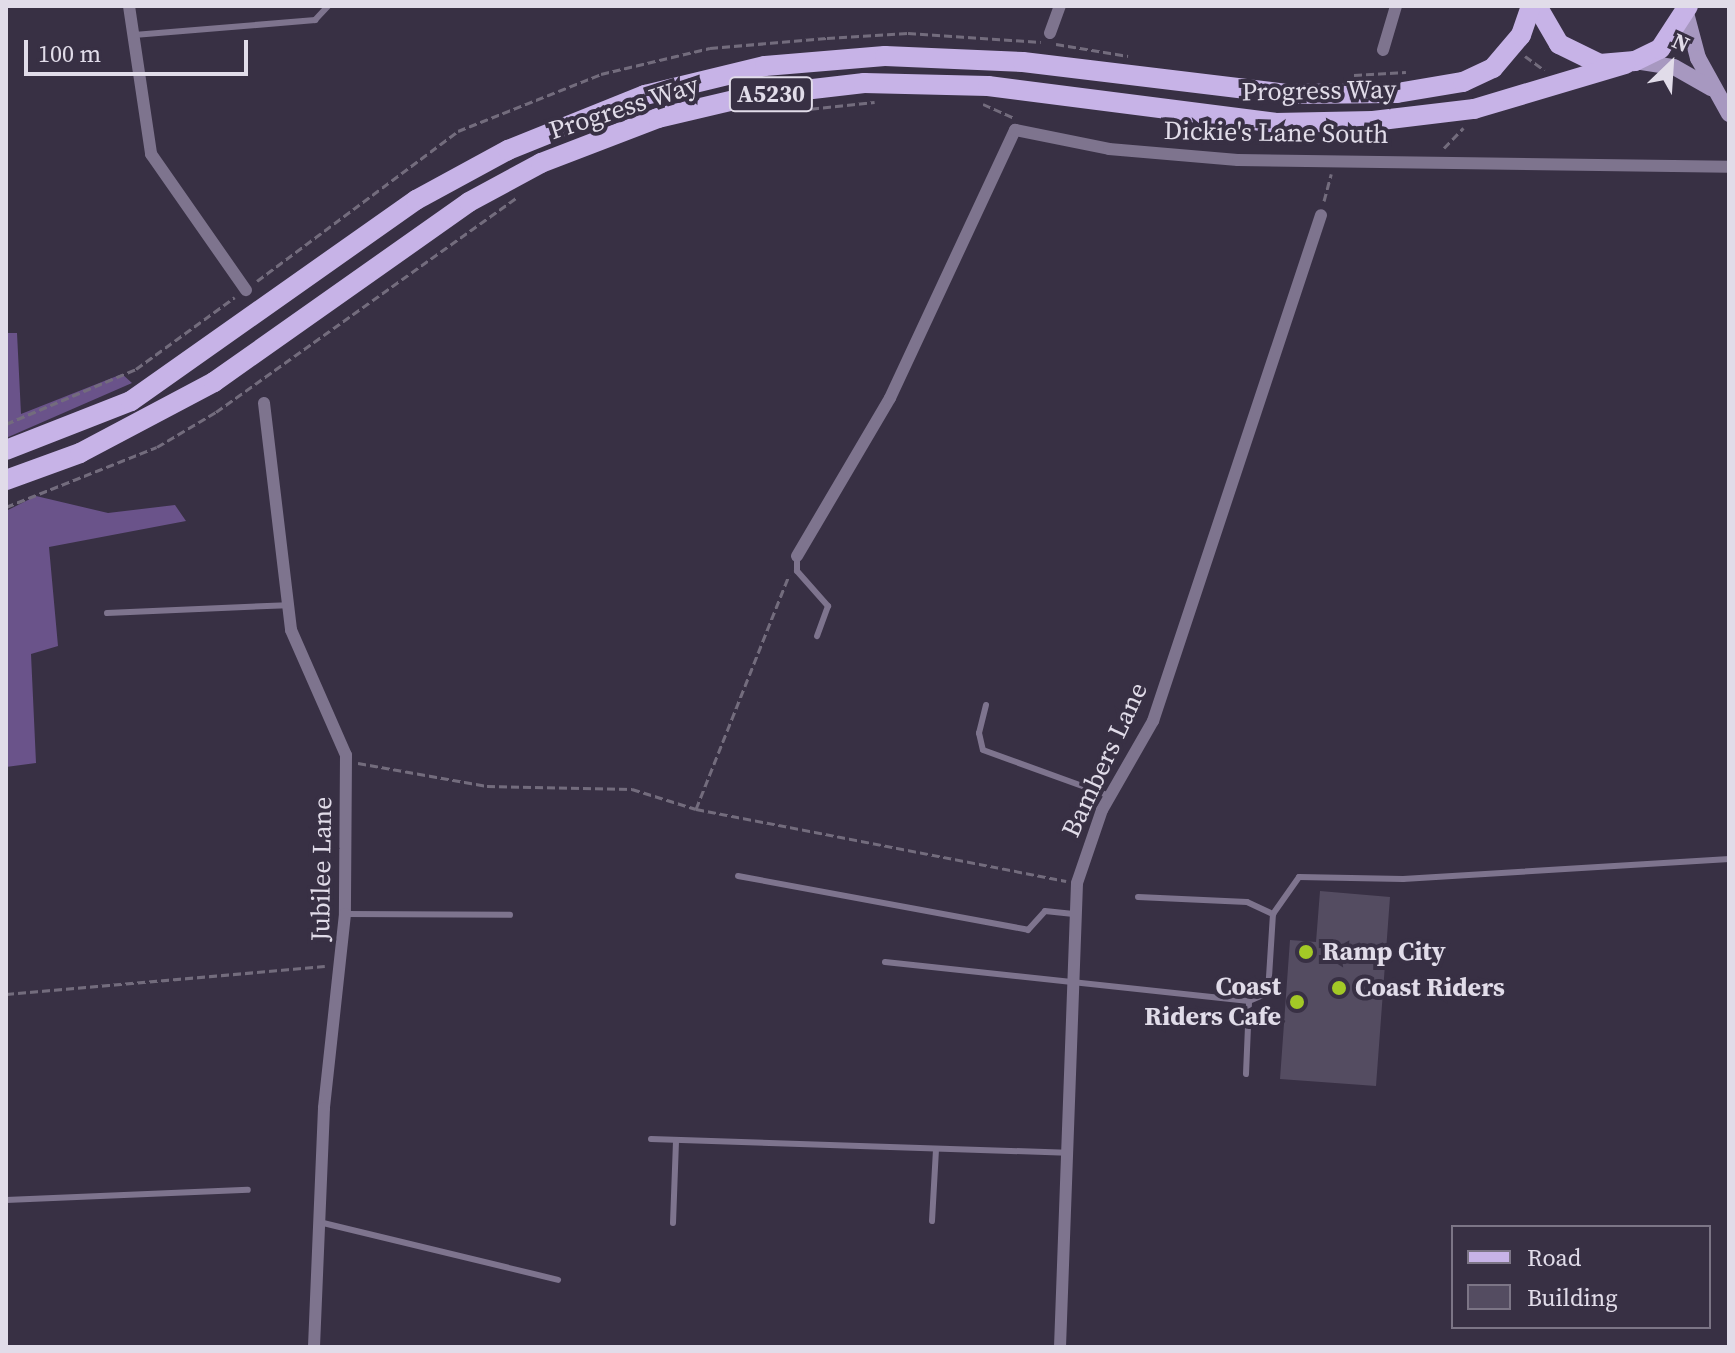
<!DOCTYPE html>
<style>
body{margin:0}
#map{position:relative;width:1735px;height:1353px;overflow:hidden;background:#383044;font-family:"Source Serif 4",serif}
div>[style]{position:absolute}
[style*='--x']{left:calc(var(--x)*1px);top:calc(var(--y)*1px);width:calc(var(--w)*1px);rotate:calc(var(--a)*1deg)}
.forest>*{inset:0;background:#6a538a}
.building>*{inset:0;background:#544c61}
.path>*{height:3px;margin-top:-1.5px;transform-origin:0;background:repeating-linear-gradient(90deg,#736c7d 0 8px,transparent 0 12px)}
.lane>*{height:6px;margin:-3px;padding:0 3px;transform-origin:3px;border-radius:3px;background:#7e748e}
.street>*{height:12px;margin:-6px;padding:0 6px;transform-origin:6px;border-radius:6px;background:#7e748e}
.secondary>*{height:16px;margin:-8px;padding:0 8px;transform-origin:8px;border-radius:8px;background:#a798c0}
.primary>*{height:20px;margin:-10px;padding:0 10px;transform-origin:10px;border-radius:10px;background:#c7b3e7}
.dots>*{width:22px;height:22px;translate:-50% -50%;box-sizing:border-box;border:4px solid #383044;border-radius:50%}
span{translate:-50% -50%;white-space:nowrap;text-align:center;line-height:1.15;-webkit-text-stroke:8px #383044;paint-order:stroke}
.shield-label span{padding:2px 6px;background:#383044;border:2px solid;border-radius:6px;-webkit-text-stroke-width:0}
.shield-label{font-size:24px;color:#e1dce9;font-weight:700}
.street-label{font-size:26px;color:#e1dce9}
.poi-label{font-size:26px;color:#e1dce9;font-weight:700}
.left{translate:0 -50%;text-align:left}
.right{translate:-100% -50%;text-align:right}
.frame{position:absolute;inset:0;border:8px solid #e1dce9;pointer-events:none}
.legend{position:absolute;left:1451px;top:1225px;width:260px;height:104px;box-sizing:border-box;background:#383044;border:2px solid #7c7586;margin:0;padding:10px 14px;list-style:none;font-size:24px;color:#e1dce9}
.legend li{display:flex;align-items:center;gap:16px;height:40px}
.legend b{width:40px;border:2px solid #7c7586}
.north{position:absolute;left:1631px;top:24px;width:80px;height:80px;-webkit-text-stroke:6px #383044;paint-order:stroke;rotate:25deg;font-size:22px;font-weight:700;line-height:32px;text-align:center;color:#e1dce9}
.north::after{content:'';display:block;margin:auto;width:28px;height:36px;background:#e1dce9;clip-path:polygon(50% 0,100% 100%,50% 72%,0 100%)}
.scale{position:absolute;left:24px;top:40px;width:224px;height:36px;box-sizing:border-box;border:4px solid #e1dce9;border-top:0;padding-left:10px;font-size:24px;line-height:28px;white-space:nowrap;color:#e1dce9;-webkit-text-stroke:6px #383044;paint-order:stroke}
</style>
<div id="map">
<div class="forest">
<div style="clip-path:polygon(6px 333px,17px 333px,21px 414px,122px 374px,132px 383px,6px 438px)"></div>
<div style="clip-path:polygon(36px 496px,108px 513px,175px 505px,186px 521px,49px 547px,58px 646px,31px 654px,36px 763px,6px 767px,6px 511px)"></div>
</div>
<div class="building">
<div style="clip-path:polygon(1320px 891px,1390px 897px,1376px 1086px,1280px 1079px,1290px 940px,1316px 942px)"></div>
</div>
<div class="path">
<div style="--x:1056;--y:44;--w:73;--a:9.5"></div>
<div style="--x:1525;--y:56;--w:24;--a:36"></div>
<div style="--x:1354;--y:75;--w:52;--a:-3.3"></div>
<div style="--x:983;--y:104;--w:34;--a:24"></div>
<div style="--x:799;--y:110;--w:76;--a:-6"></div>
<div style="--x:1444;--y:148;--w:28;--a:-46"></div>
<div style="--x:1324;--y:201;--w:28;--a:-75"></div>
<div style="--x:257;--y:281;--w:251;--a:-36.7"></div>
<div style="--x:458;--y:131;--w:154;--a:-21.7"></div>
<div style="--x:601;--y:74;--w:112;--a:-13.4"></div>
<div style="--x:710;--y:48;--w:117;--a:-4.9"></div>
<div style="--x:827;--y:38;--w:81;--a:-3.5"></div>
<div style="--x:908;--y:33;--w:133;--a:3.9"></div>
<div style="--x:6;--y:424;--w:141;--a:-22.9"></div>
<div style="--x:136;--y:369;--w:122;--a:-36"></div>
<div style="--x:6;--y:507;--w:162;--a:-21.7"></div>
<div style="--x:157;--y:447;--w:69;--a:-30.7"></div>
<div style="--x:216;--y:412;--w:369;--a:-35.5"></div>
<div style="--x:358;--y:763;--w:131;--a:10.1"></div>
<div style="--x:487;--y:786;--w:145;--a:1.2"></div>
<div style="--x:632;--y:789;--w:67;--a:17.4"></div>
<div style="--x:696;--y:809;--w:377;--a:11"></div>
<div style="--x:696;--y:809;--w:252;--a:-68.3"></div>
<div style="--x:6;--y:994;--w:320;--a:-5"></div>
</div>
<div class="lane">
<div style="--x:134;--y:35;--w:182;--a:-4.7"></div>
<div style="--x:315;--y:20;--w:19;--a:-47"></div>
<div style="--x:797;--y:556;--w:15;--a:90"></div>
<div style="--x:797;--y:571;--w:47;--a:48.5"></div>
<div style="--x:828;--y:606;--w:32;--a:110"></div>
<div style="--x:107;--y:613;--w:180;--a:-2.5"></div>
<div style="--x:986;--y:705;--w:29;--a:104"></div>
<div style="--x:979;--y:733;--w:17;--a:77"></div>
<div style="--x:983;--y:750;--w:135;--a:19.9"></div>
<div style="--x:738;--y:876;--w:295;--a:10.5"></div>
<div style="--x:1028;--y:930;--w:25;--a:-48"></div>
<div style="--x:1045;--y:911;--w:31;--a:6"></div>
<div style="--x:1138;--y:897;--w:109;--a:2.6"></div>
<div style="--x:1247;--y:902;--w:29;--a:25"></div>
<div style="--x:345;--y:914;--w:165;--a:0.3"></div>
<div style="--x:885;--y:962;--w:366;--a:6.1"></div>
<div style="--x:1249;--y:1001;--w:21;--a:-23"></div>
<div style="--x:1268;--y:993;--w:79;--a:-86.4"></div>
<div style="--x:1273;--y:914;--w:45;--a:-54.9"></div>
<div style="--x:1299;--y:877;--w:104;--a:1.1"></div>
<div style="--x:1403;--y:879;--w:327;--a:-3.5"></div>
<div style="--x:1246;--y:1074;--w:73;--a:-87.6"></div>
<div style="--x:651;--y:1139;--w:416;--a:1.9"></div>
<div style="--x:6;--y:1200;--w:242;--a:-2.4"></div>
<div style="--x:932;--y:1221;--w:72;--a:-86.8"></div>
<div style="--x:319;--y:1222;--w:246;--a:13.6"></div>
<div style="--x:673;--y:1223;--w:83;--a:-87.9"></div>
</div>
<div class="street">
<div style="--x:129;--y:6;--w:150;--a:81.5"></div>
<div style="--x:151;--y:154;--w:166;--a:55.1"></div>
<div style="--x:1050;--y:33;--w:29;--a:-70"></div>
<div style="--x:1383;--y:50;--w:46;--a:-73.5"></div>
<div style="--x:264;--y:403;--w:229;--a:83.2"></div>
<div style="--x:291;--y:630;--w:137;--a:66.3"></div>
<div style="--x:346;--y:755;--w:159;--a:90.4"></div>
<div style="--x:345;--y:914;--w:195;--a:96.2"></div>
<div style="--x:324;--y:1108;--w:239;--a:92.4"></div>
<div style="--x:797;--y:556;--w:183;--a:-59.5"></div>
<div style="--x:890;--y:398;--w:296;--a:-65"></div>
<div style="--x:1015;--y:130;--w:96;--a:11.4"></div>
<div style="--x:1109;--y:149;--w:129;--a:4.9"></div>
<div style="--x:1238;--y:160;--w:491;--a:0.8"></div>
<div style="--x:1060;--y:1347;--w:464;--a:-87.9"></div>
<div style="--x:1077;--y:883;--w:77;--a:-71.1"></div>
<div style="--x:1102;--y:810;--w:103;--a:-60.2"></div>
<div style="--x:1153;--y:721;--w:533;--a:-71.63"></div>
</div>
<div class="secondary">
<div style="--x:1686;--y:13;--w:47;--a:75.1"></div>
<div style="--x:1698;--y:58;--w:64;--a:61"></div>
<div style="--x:1635;--y:61;--w:39;--a:9"></div>
<div style="--x:1674;--y:67;--w:43;--a:29.6"></div>
</div>
<div class="primary">
<div style="--x:1537;--y:6;--w:44;--a:59.9"></div>
<div style="--x:1559;--y:44;--w:46;--a:26"></div>
<div style="--x:1600;--y:64;--w:35;--a:-5"></div>
<div style="--x:1635;--y:61;--w:28;--a:-26"></div>
<div style="--x:1660;--y:49;--w:51;--a:-56.9"></div>
<div style="--x:6;--y:450;--w:134;--a:-21.4"></div>
<div style="--x:131;--y:401;--w:349;--a:-35.2"></div>
<div style="--x:416;--y:200;--w:105;--a:-28.5"></div>
<div style="--x:508;--y:150;--w:148;--a:-21.9"></div>
<div style="--x:645;--y:95;--w:123;--a:-13.6"></div>
<div style="--x:765;--y:66;--w:120;--a:-4.8"></div>
<div style="--x:885;--y:56;--w:138;--a:2.5"></div>
<div style="--x:1023;--y:62;--w:268;--a:6.9"></div>
<div style="--x:1289;--y:94;--w:108;--a:-0.5"></div>
<div style="--x:1397;--y:93;--w:67;--a:-9.5"></div>
<div style="--x:1463;--y:82;--w:33;--a:-25"></div>
<div style="--x:1493;--y:68;--w:43;--a:-49.7"></div>
<div style="--x:1521;--y:35;--w:31;--a:-71"></div>
<div style="--x:6;--y:480;--w:79;--a:-20"></div>
<div style="--x:80;--y:453;--w:152;--a:-27.9"></div>
<div style="--x:214;--y:382;--w:312;--a:-35.2"></div>
<div style="--x:469;--y:202;--w:82;--a:-28.4"></div>
<div style="--x:541;--y:163;--w:125;--a:-21"></div>
<div style="--x:658;--y:118;--w:97;--a:-13.2"></div>
<div style="--x:752;--y:96;--w:113;--a:-6.6"></div>
<div style="--x:864;--y:83;--w:124;--a:1.4"></div>
<div style="--x:988;--y:86;--w:289;--a:7.3"></div>
<div style="--x:1275;--y:123;--w:98;--a:-1.2"></div>
<div style="--x:1373;--y:121;--w:102;--a:-6.8"></div>
<div style="--x:1474;--y:109;--w:158;--a:-16.6"></div>
</div>
<div class="dots">
<div style="left:1306px;top:952px;background:#a3c926"></div>
<div style="left:1339px;top:988px;background:#a3c926"></div>
<div style="left:1297px;top:1002px;background:#a3c926"></div>
</div>
<div class="shield-label">
<span style="left:771px;top:94px">A5230</span>
</div>
<div class="street-label">
<span style="left:1319px;top:91px;rotate:-1deg">Progress Way</span>
<span style="left:624px;top:108px;rotate:-18deg">Progress Way</span>
<span style="left:1276px;top:133px;rotate:1deg">Dickie's Lane South</span>
<span style="left:1105px;top:760px;rotate:-65deg">Bambers Lane</span>
<span style="left:322px;top:869px;rotate:-89deg">Jubilee Lane</span>
</div>
<div class="poi-label">
<span class="left" style="left:1322px;top:952px">Ramp City</span>
<span class="right" style="left:1281px;top:1002px">Coast<br>Riders Cafe</span>
<span class="left" style="left:1355px;top:988px">Coast Riders</span>
</div>
<div class="frame"></div>
<ul class="legend">
<li><b style="height:10px;background:#c7b3e7"></b>Road</li>
<li><b style="height:22px;background:#544c61"></b>Building</li>
</ul>
<div class="north">N</div>
<div class="scale">100 m</div>
</div>
